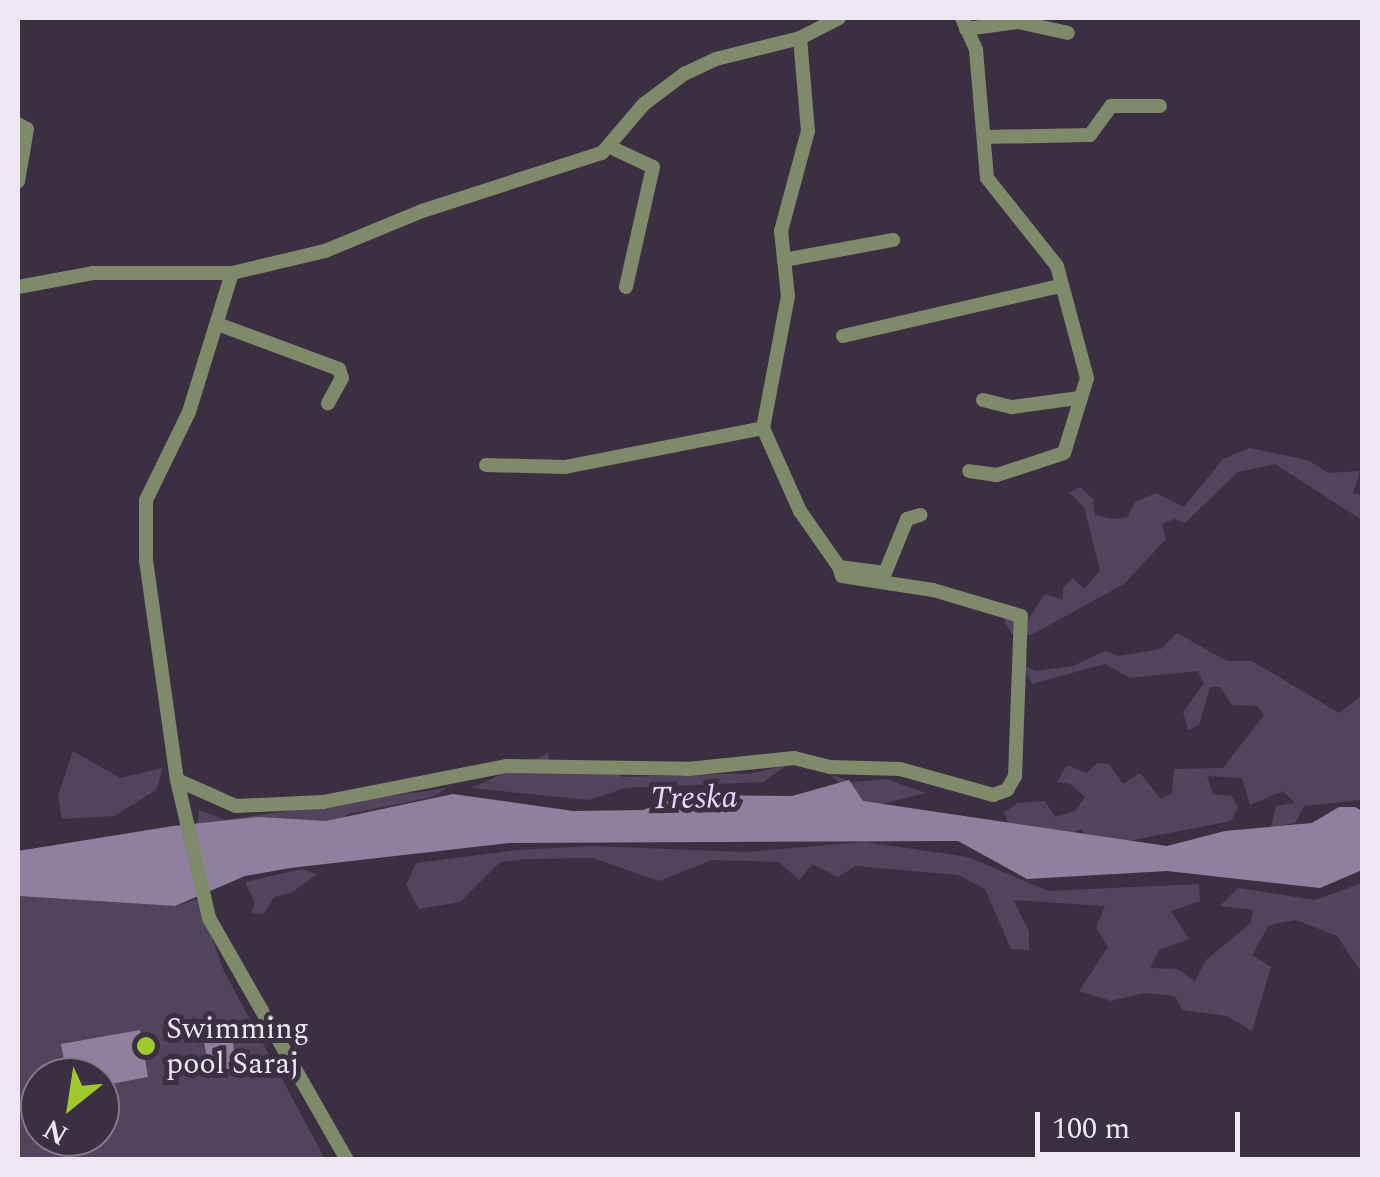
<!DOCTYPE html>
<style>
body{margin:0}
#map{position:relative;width:1380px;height:1177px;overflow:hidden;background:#3b3042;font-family:Spectral,serif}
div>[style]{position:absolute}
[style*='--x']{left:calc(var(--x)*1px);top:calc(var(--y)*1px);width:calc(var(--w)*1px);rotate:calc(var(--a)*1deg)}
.green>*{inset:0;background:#53445d}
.water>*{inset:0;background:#91809d}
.minor>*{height:14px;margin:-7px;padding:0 7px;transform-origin:7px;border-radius:7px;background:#7f8a6a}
.dots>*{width:28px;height:28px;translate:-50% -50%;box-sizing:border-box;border:5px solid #3b3042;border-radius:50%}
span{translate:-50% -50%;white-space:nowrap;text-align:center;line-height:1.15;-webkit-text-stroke:10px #3b3042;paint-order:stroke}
.poi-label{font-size:30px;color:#eee7f3}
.left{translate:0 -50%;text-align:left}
.water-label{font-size:32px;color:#ecd3fd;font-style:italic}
.frame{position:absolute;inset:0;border:20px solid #eee7f3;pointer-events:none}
.north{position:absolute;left:20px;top:1057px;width:100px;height:100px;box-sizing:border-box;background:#3b3042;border:2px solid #837989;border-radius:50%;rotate:210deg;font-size:28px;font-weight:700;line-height:40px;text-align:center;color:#eee7f3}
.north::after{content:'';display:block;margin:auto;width:35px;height:45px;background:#a0c92b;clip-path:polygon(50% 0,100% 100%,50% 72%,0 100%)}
.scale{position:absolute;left:1035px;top:1112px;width:205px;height:45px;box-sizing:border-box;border:5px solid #eee7f3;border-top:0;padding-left:12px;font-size:30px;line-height:35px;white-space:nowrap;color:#eee7f3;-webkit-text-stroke:8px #3b3042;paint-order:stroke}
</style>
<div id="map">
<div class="green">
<div style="clip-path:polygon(1249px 448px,1308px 460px,1328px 473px,1360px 471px,1353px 493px,1362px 495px,1362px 520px,1275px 464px,1238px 472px,1185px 523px,1174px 519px,1162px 524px,1166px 539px,1124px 584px,1031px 635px,1012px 634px,1004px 621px,1008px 608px,1025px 624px,1045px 594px,1063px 600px,1063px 588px,1073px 578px,1084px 589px,1100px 571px,1084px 507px,1069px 493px,1080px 487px,1093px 499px,1095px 515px,1113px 519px,1128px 517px,1135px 502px,1156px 493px,1184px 507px,1223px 459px)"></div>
<div style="clip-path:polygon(1177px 633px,1227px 661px,1252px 661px,1339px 713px,1362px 695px,1362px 800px,1304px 806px,1295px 823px,1271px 827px,1276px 806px,1295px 803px,1283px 791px,1250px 805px,1242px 778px,1207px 776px,1213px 794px,1232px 796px,1238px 807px,1231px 821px,1097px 847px,1081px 829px,1054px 842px,1013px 834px,1004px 813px,1017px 803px,1045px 801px,1055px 817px,1075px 811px,1085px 797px,1070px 784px,1057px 782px,1067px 765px,1087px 773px,1097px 763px,1109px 764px,1123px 784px,1140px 773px,1161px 799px,1172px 793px,1174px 769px,1223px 768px,1264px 715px,1257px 706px,1232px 705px,1220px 687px,1210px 687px,1199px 725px,1188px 730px,1183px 712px,1204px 683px,1198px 671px,1130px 678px,1105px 664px,1032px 684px,1022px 665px,1036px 671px,1073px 666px,1105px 651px,1118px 656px,1161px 649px)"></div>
<div style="clip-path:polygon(73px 751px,120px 778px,163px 768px,156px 790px,114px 816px,62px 819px,58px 796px)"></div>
<div style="clip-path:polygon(549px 753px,548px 770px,575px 774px,604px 766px,623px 777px,754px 773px,787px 765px,763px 782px,625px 788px,589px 800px,471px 788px)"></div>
<div style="clip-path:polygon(831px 775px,853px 782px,886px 779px,926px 793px,865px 808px)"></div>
<div style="clip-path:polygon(447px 788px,433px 797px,348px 814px,330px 826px,197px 825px,199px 810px,225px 820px)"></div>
<div style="clip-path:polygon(865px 842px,968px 857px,1048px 891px,1199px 884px,1200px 901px,1171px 911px,1189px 939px,1159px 950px,1150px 968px,1177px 969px,1195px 981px,1206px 960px,1251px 923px,1253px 910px,1220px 906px,1238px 888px,1315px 900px,1362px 883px,1362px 973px,1337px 936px,1296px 920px,1269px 925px,1252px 955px,1271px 967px,1252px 1031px,1227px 1016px,1182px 1010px,1175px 996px,1144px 993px,1111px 1001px,1079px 991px,1108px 947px,1096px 928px,1105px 906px,1013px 900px,1029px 931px,1029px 950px,1011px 949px,985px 889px,958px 875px,856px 866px,838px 877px,813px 864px,799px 880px,779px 862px,712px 860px,659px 881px,593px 858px,528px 859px,500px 862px,460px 902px,419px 909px,406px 885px,416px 863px,518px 850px,592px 846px,745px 852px)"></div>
<div style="clip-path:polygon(302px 869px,317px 874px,291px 893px,274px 897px,264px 914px,251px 913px,255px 903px,245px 882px)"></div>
<div style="clip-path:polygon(evenodd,18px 896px,175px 906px,198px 899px,224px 971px,325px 1159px,18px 1159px,18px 896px,40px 1077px,100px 1077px,100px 1137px,40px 1137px,40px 1077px)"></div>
</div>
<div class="water">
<div style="clip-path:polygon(849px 780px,863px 801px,1167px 846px,1225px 831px,1312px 823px,1339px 807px,1355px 807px,1362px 811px,1362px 870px,1320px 888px,1167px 871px,1027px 879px,958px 841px,509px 843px,290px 868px,245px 876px,175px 906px,18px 896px,18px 851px,173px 826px,259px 817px,326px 821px,453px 794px,573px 811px,643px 810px,685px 795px,792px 796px)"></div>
<div style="clip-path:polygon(229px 1019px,237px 1068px,209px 1072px,201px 1023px)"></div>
<div style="clip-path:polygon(140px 1030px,148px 1077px,100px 1086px,100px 1077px,67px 1077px,61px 1044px)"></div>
</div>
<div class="minor">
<div style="--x:962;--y:18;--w:35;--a:66"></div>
<div style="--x:976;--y:50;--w:128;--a:85.1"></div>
<div style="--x:987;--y:178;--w:112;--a:51.5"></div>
<div style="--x:1057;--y:266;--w:116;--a:75"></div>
<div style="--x:1087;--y:378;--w:78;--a:107"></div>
<div style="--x:1064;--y:453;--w:71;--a:161.8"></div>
<div style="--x:997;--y:475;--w:28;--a:-172"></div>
<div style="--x:966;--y:29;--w:52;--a:-7.7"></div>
<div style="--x:1018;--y:22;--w:51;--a:12.4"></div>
<div style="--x:800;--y:38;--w:93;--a:85.1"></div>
<div style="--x:808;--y:131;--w:104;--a:105.1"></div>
<div style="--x:781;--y:231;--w:65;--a:83.9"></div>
<div style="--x:788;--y:296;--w:134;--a:100.7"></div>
<div style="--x:763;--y:428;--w:91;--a:66"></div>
<div style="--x:800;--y:511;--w:68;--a:55.1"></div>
<div style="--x:839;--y:567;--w:46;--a:7.4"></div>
<div style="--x:885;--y:573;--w:58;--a:-67.8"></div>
<div style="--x:907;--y:519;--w:14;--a:-17"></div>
<div style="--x:18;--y:124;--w:10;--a:29"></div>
<div style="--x:27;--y:129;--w:53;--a:99.8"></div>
<div style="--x:985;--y:137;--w:105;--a:-1.1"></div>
<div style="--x:1090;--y:135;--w:36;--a:-54"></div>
<div style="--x:1111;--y:106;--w:49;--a:0"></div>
<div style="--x:610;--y:147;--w:47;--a:24.9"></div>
<div style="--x:653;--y:167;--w:123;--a:102.7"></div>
<div style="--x:784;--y:260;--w:111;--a:-10.4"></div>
<div style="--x:232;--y:273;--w:145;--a:107.2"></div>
<div style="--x:189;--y:412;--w:98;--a:116"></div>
<div style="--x:146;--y:500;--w:60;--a:90"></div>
<div style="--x:146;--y:560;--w:222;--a:82"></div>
<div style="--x:177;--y:780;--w:142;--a:76.9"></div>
<div style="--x:209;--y:918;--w:279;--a:60.3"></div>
<div style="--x:18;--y:287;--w:76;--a:-10.6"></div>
<div style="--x:93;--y:273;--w:139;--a:0"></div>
<div style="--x:232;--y:273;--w:96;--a:-13.3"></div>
<div style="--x:325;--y:251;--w:105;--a:-22.4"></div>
<div style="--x:422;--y:211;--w:189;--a:-17.9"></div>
<div style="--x:602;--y:153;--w:65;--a:-49.4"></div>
<div style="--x:644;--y:104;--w:50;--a:-36.9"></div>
<div style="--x:684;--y:74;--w:35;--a:-25"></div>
<div style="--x:716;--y:59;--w:87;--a:-14"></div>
<div style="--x:800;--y:38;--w:44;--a:-27.1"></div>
<div style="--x:220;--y:325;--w:127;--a:20.3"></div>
<div style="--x:339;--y:369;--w:9;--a:72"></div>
<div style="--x:342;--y:378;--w:29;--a:119"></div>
<div style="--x:843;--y:336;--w:223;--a:-13"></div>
<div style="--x:983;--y:400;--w:30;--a:14"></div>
<div style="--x:1012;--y:407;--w:68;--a:-7.7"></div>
<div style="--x:486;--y:465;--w:79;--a:1.5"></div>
<div style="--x:565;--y:467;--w:202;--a:-11.1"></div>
<div style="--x:177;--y:780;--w:64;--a:23.8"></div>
<div style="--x:236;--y:806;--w:87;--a:-2.6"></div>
<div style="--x:323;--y:802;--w:187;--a:-11.1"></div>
<div style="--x:506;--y:766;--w:182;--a:0.9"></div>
<div style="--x:688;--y:769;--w:107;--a:-5.9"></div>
<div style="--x:794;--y:758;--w:37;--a:14"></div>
<div style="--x:830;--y:767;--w:70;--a:1.6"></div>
<div style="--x:900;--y:769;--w:97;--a:15.6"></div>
<div style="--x:993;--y:795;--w:15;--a:-20"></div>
<div style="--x:1007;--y:790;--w:16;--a:-60"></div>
<div style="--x:1015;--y:776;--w:160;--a:-87.9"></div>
<div style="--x:1021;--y:616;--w:92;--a:-163.5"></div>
<div style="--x:933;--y:590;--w:92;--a:-171.3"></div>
<div style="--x:842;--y:576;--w:9;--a:-108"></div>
</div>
<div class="dots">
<div style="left:146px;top:1046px;background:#a0c92b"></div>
</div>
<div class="poi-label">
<span class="left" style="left:166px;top:1046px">Swimming<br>pool Saraj</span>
</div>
<div class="water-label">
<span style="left:694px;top:799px;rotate:-1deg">Treska</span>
</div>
<div class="frame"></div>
<div class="north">N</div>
<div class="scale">100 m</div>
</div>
